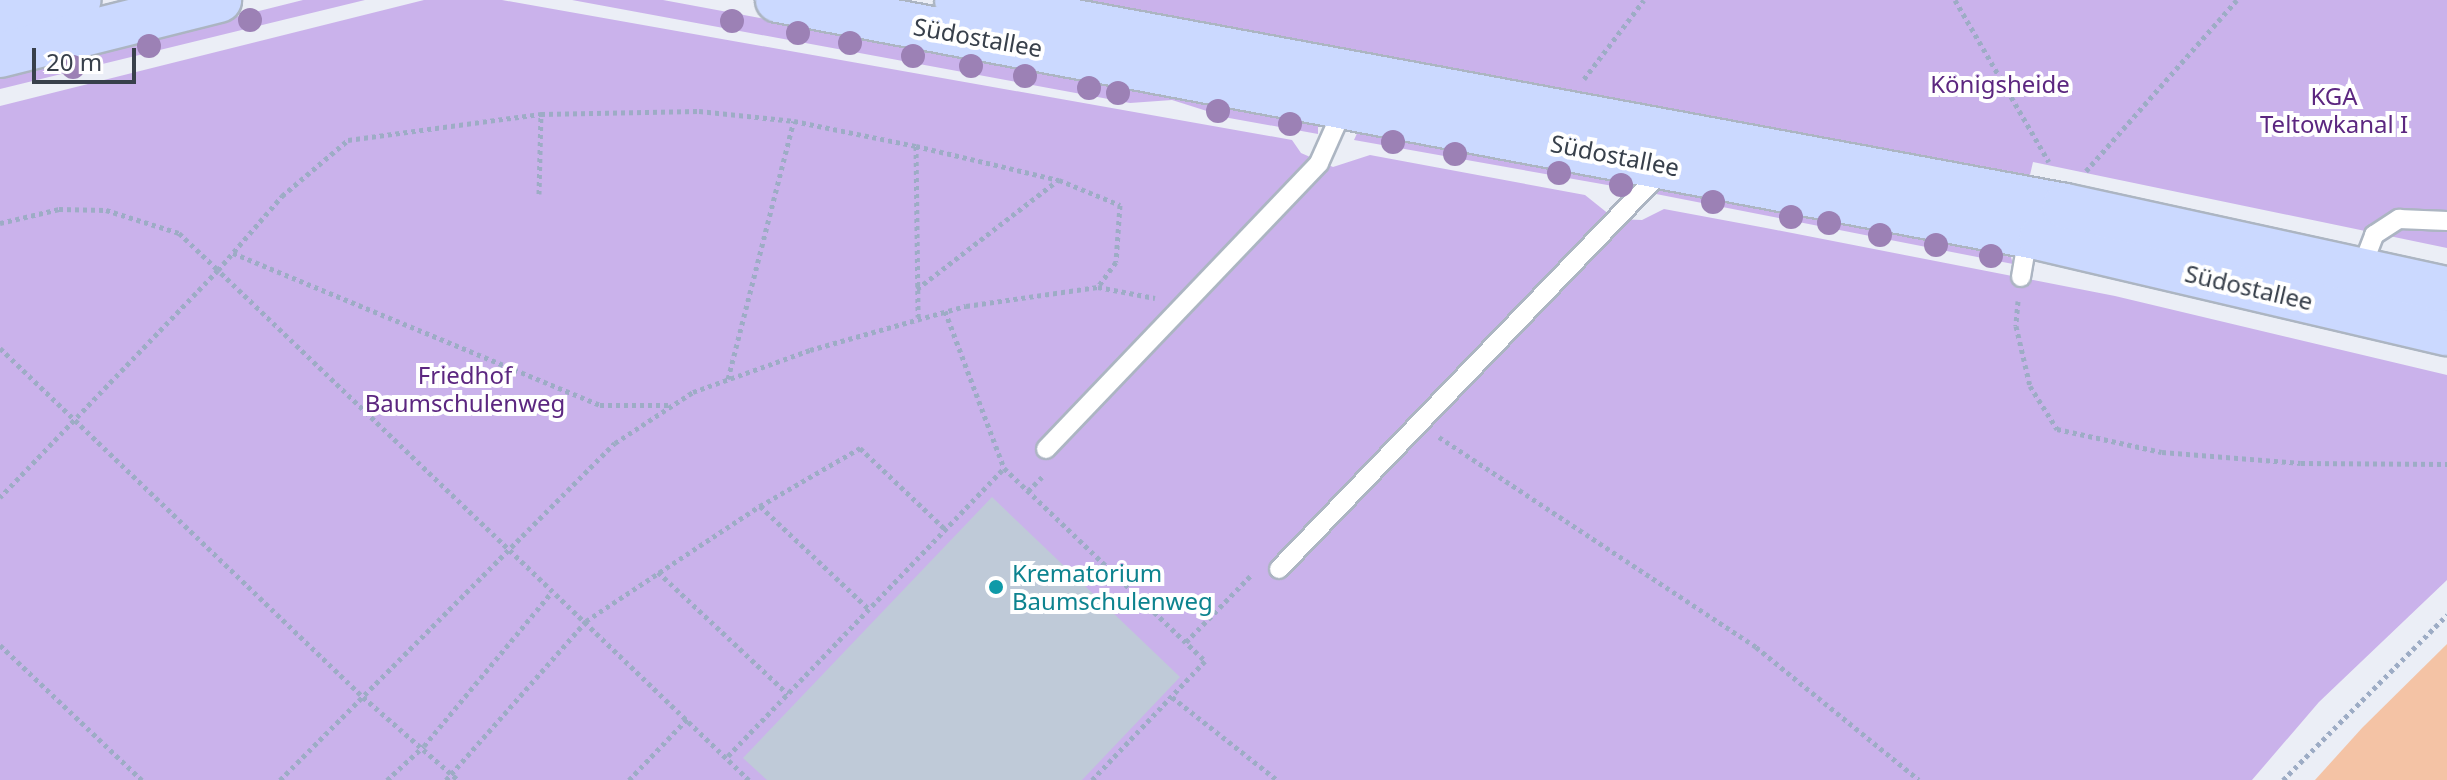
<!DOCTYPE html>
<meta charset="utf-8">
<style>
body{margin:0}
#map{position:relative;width:2447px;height:780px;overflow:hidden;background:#ebeef6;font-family:"Noto Sans",sans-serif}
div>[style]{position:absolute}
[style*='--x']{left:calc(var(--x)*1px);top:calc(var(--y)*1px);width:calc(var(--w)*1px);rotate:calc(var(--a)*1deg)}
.green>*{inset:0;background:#cab2eb}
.water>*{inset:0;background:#f4c3a5}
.building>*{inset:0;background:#bfcad8}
.path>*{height:5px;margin-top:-2.5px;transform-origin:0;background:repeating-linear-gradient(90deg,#9dacc5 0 4px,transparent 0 8px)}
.roads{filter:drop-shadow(2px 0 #acb5c2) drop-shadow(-2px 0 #acb5c2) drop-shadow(0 2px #acb5c2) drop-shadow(0 -2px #acb5c2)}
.service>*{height:18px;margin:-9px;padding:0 9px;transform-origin:9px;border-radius:9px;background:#fff}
.secondary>*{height:44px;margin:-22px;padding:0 22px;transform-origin:22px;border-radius:22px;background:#cbd9ff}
.trees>*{width:24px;height:24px;margin:-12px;border-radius:50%;background:#9c81b5}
.dots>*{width:22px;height:22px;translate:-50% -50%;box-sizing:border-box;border:4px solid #fff;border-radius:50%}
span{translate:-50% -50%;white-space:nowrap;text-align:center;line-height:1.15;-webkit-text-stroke:8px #fff;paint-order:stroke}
.street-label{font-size:24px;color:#38404b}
.park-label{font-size:24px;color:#5c2780}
.culture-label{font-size:24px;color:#0d838f}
.left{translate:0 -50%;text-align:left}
.scale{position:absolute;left:32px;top:48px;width:104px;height:36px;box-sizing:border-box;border:4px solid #38404b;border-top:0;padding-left:10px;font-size:24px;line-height:28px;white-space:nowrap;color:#38404b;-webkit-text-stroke:6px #fff;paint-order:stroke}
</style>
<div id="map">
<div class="green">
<div style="clip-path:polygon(303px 0,365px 0,0 89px,0 76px)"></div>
<div style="clip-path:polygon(424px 0,502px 0,1292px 140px,1301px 153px,1333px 167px,1370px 155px,1585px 195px,1615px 219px,1642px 220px,1664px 209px,1766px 228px,2115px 296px,2447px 375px,2447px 580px,2319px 702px,2252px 780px,0 780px,0 106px)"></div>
<div style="clip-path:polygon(572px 0,663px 0,1318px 122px,1318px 134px,1229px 118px,1172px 100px,1130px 103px)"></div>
<div style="clip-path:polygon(1082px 0,2447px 0,2447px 248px,2033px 162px,2030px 175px)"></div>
<div style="clip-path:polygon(1359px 129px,1632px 179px,1630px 189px,1354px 140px)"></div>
<div style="clip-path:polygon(1665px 186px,2011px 257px,2013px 264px,1656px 194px)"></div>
</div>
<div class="water">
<div style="clip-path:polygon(2447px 644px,2447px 780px,2315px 780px,2362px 728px)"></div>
</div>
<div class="building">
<div style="clip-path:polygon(992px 497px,1180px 677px,1082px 780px,767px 780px,743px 758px)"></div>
</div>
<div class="path">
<div style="--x:1955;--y:0;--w:187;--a:59.9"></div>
<div style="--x:1584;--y:79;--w:99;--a:-52.8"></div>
<div style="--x:916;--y:146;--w:171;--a:89.3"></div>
<div style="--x:2086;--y:171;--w:228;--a:-48.6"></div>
<div style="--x:539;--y:194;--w:80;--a:-88.6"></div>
<div style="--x:0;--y:223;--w:61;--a:-13.3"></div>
<div style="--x:59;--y:209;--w:47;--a:1.2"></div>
<div style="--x:106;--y:210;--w:77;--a:17.5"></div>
<div style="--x:179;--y:233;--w:54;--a:43.5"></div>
<div style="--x:218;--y:270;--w:315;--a:133.8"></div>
<div style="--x:233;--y:253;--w:397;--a:22.5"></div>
<div style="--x:600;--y:405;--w:70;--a:0"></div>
<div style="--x:917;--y:289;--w:178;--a:-37.7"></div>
<div style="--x:2018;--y:301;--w:25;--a:95"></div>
<div style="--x:2016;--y:326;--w:62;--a:76.9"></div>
<div style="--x:2030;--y:386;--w:51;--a:57.9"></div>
<div style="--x:2057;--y:429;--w:107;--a:12.4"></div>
<div style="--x:2162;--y:452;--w:139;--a:4.5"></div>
<div style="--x:2301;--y:463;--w:146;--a:0.4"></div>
<div style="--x:945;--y:311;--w:168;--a:69.4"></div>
<div style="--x:0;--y:348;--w:504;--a:43.87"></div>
<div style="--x:363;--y:697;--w:126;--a:41.1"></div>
<div style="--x:728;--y:379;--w:266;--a:-75.7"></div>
<div style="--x:1439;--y:437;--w:380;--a:33.5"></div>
<div style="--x:1756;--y:647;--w:210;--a:39.2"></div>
<div style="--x:1028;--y:491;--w:23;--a:-45"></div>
<div style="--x:760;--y:506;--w:150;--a:43.4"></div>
<div style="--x:658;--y:572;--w:178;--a:43.2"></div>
<div style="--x:1186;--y:642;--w:96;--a:-45.8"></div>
<div style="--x:0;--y:645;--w:196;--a:43.6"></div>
<div style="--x:1172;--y:697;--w:134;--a:38.3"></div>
<div style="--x:728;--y:756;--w:399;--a:-46.2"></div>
<div style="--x:1004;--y:468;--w:279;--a:43.8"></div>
<div style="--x:1205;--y:661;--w:164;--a:133.5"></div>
<div style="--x:280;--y:780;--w:475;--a:-45.2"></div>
<div style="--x:615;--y:443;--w:93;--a:-33.2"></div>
<div style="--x:693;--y:392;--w:124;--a:-19.7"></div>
<div style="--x:810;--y:350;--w:162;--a:-15.8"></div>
<div style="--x:966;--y:306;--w:133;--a:-8.2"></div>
<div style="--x:1098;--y:287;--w:58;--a:10.9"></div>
<div style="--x:387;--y:780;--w:50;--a:-42.6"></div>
<div style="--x:424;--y:746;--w:197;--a:-50.3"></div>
<div style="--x:446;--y:780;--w:212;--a:-48.6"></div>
<div style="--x:586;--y:621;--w:209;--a:-33.5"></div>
<div style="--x:760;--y:506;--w:116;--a:-30.1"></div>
<div style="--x:860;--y:448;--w:117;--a:43.6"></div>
<div style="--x:629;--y:780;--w:86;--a:-46.4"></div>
<div style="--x:749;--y:780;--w:736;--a:-136.16"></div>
<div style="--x:218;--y:270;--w:98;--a:-49.1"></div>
<div style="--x:282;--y:196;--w:87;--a:-40.3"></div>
<div style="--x:348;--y:140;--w:195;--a:-7.7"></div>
<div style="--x:541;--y:114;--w:158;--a:-1.1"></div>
<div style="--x:699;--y:111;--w:96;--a:6"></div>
<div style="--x:794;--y:121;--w:125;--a:11.6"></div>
<div style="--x:916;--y:146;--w:147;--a:13.4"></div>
<div style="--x:1059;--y:180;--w:66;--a:22.3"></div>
<div style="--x:1120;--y:205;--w:57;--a:94"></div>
<div style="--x:1116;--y:262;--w:31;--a:126"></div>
<div style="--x:2283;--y:780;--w:233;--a:-45.2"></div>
</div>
<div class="roads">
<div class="service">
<div style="--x:2360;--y:272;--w:40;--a:-69"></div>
<div style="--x:2374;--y:235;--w:30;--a:-33"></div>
<div style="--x:2399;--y:219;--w:48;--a:2.4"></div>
<div style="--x:2021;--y:277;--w:42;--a:-80.3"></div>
<div style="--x:1046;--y:449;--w:395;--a:-46.3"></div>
<div style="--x:1319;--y:163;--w:61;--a:-65.9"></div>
<div style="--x:1279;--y:569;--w:554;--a:-46.1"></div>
</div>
<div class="secondary">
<div style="--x:778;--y:0;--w:1285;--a:10.67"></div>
<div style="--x:2041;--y:238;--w:417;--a:13.2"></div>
<div style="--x:957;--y:0;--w:1127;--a:10.53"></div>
<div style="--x:2065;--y:206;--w:391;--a:12.3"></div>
<div style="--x:0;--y:20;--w:81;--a:-14.2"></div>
<div style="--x:0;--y:55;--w:226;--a:-14.1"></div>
</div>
</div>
<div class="trees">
<div style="left:250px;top:20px"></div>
<div style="left:732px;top:21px"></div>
<div style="left:798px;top:33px"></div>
<div style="left:850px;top:43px"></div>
<div style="left:149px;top:46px"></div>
<div style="left:913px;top:56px"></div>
<div style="left:971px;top:66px"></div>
<div style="left:73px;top:67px"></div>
<div style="left:1025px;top:76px"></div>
<div style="left:1089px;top:88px"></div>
<div style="left:1118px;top:93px"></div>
<div style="left:1218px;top:111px"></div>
<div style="left:1290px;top:124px"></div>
<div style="left:1393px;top:142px"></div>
<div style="left:1455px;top:154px"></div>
<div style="left:1559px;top:173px"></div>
<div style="left:1621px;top:185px"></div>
<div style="left:1713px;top:202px"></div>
<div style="left:1791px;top:217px"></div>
<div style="left:1829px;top:223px"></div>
<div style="left:1880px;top:235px"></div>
<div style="left:1936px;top:245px"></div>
<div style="left:1991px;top:256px"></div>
</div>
<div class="dots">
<div style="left:996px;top:587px;background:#0f9aa8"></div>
</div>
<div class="street-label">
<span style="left:978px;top:37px;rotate:10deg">Südostallee</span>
<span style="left:1615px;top:155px;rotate:11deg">Südostallee</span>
<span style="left:2249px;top:287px;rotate:13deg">Südostallee</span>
</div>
<div class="park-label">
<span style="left:2000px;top:84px">Königsheide</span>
<span style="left:2334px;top:110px">KGA<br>Teltowkanal I</span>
<span style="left:465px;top:389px">Friedhof<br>Baumschulenweg</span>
</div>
<div class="culture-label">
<span class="left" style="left:1012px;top:587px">Krematorium<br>Baumschulenweg</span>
</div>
<div class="scale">20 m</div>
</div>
